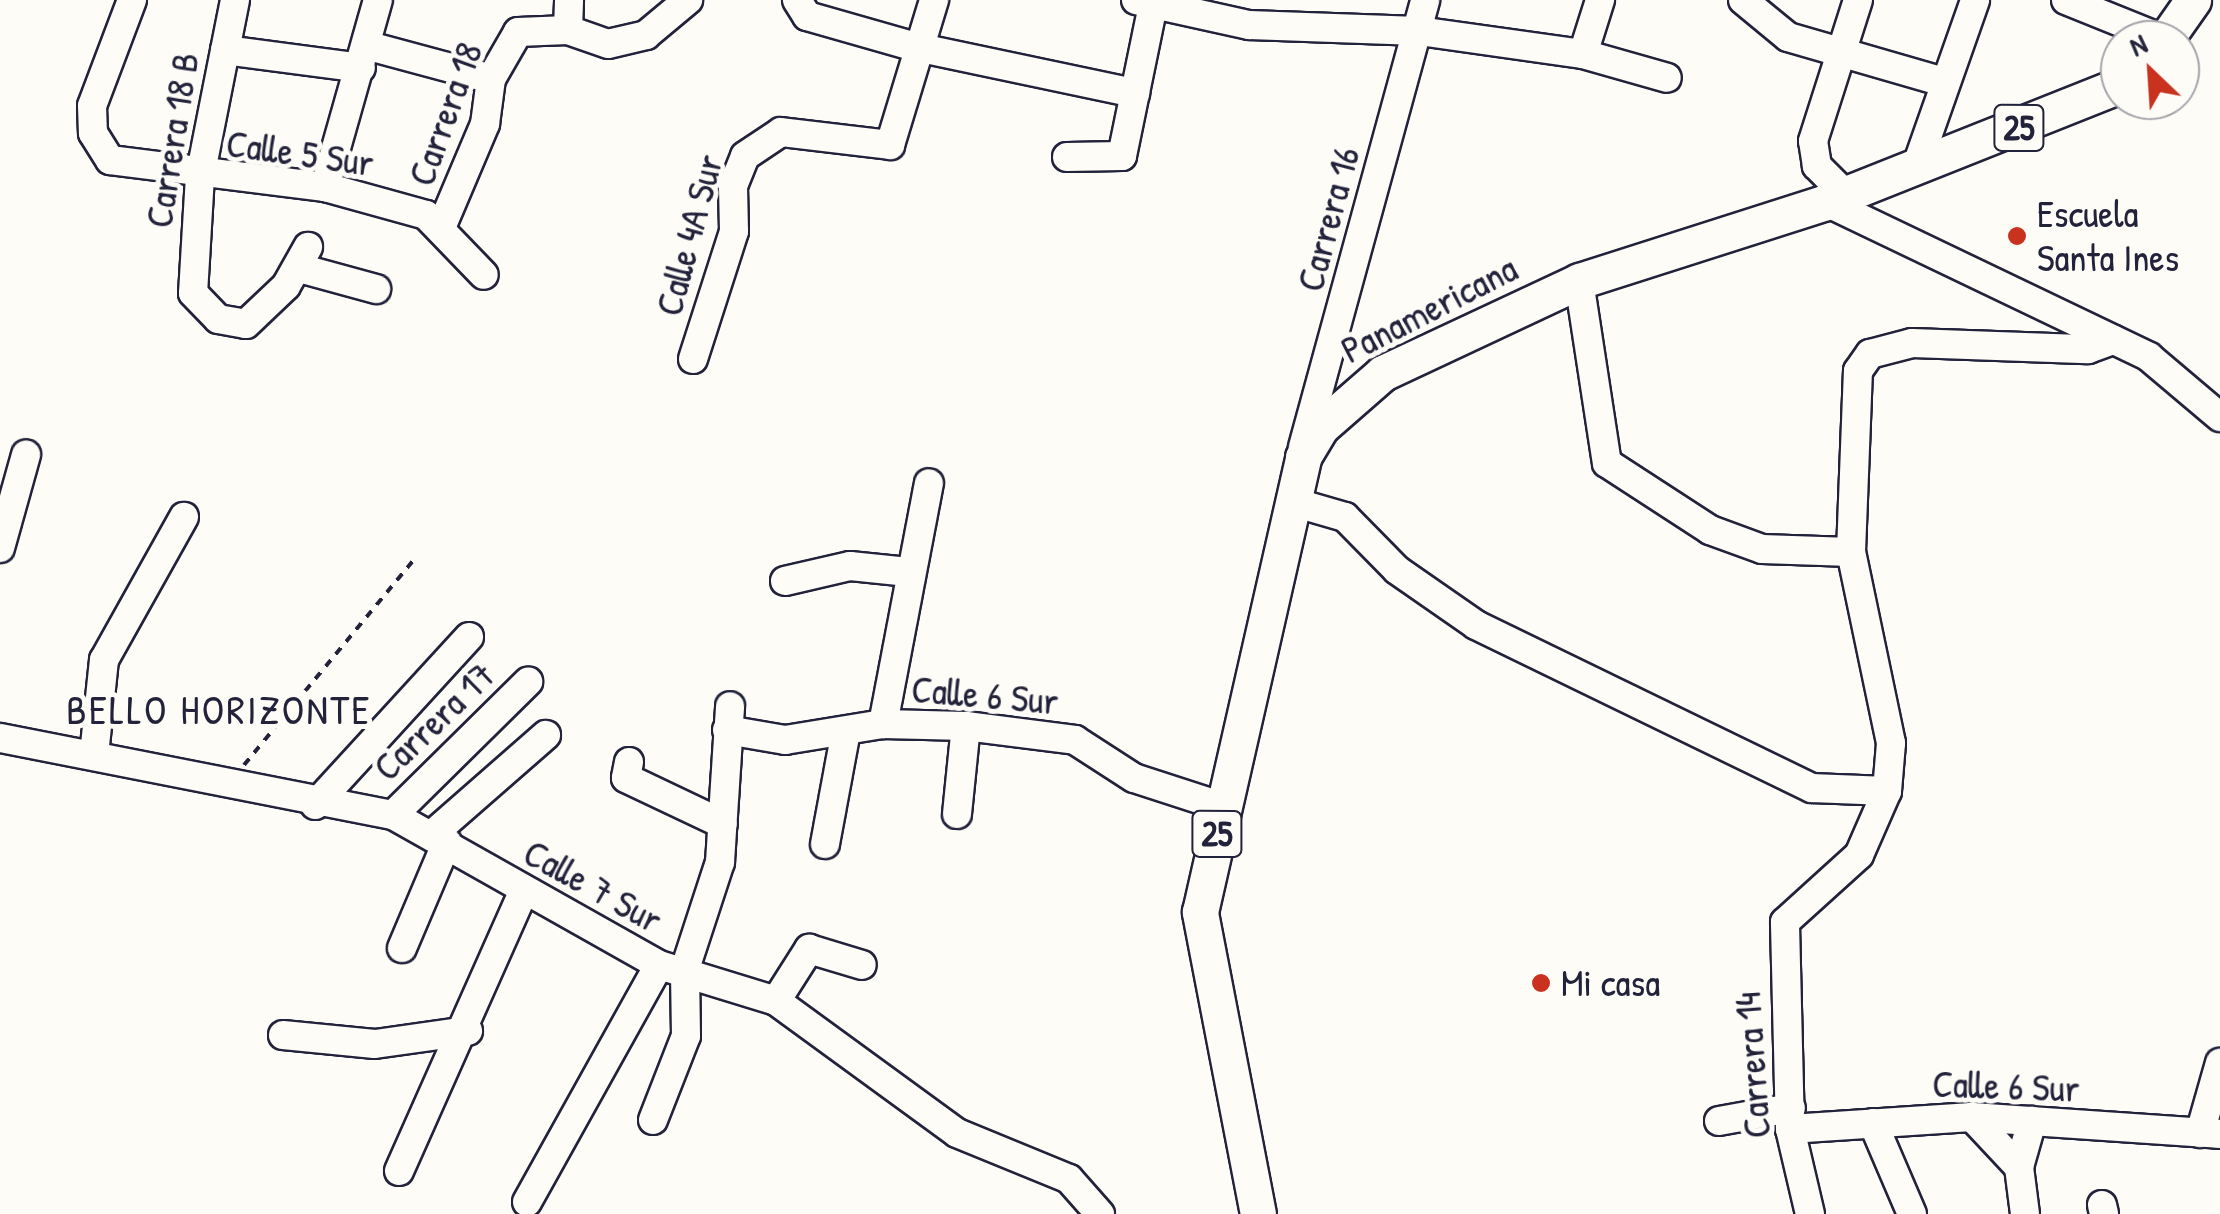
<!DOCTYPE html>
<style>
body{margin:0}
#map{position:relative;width:2220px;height:1214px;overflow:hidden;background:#fdfcf7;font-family:"Patrick Hand",sans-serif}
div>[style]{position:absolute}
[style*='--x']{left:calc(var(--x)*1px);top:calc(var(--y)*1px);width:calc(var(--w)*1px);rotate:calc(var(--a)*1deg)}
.path>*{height:4px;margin-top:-2px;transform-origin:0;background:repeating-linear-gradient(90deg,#22223b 0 8px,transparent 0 16px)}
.roads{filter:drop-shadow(2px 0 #22223b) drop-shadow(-2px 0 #22223b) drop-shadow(0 2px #22223b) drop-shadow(0 -2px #22223b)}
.minor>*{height:28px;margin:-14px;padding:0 14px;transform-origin:14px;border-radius:14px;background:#fdfcf7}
.major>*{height:35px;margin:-17.5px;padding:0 17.5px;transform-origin:17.5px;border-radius:17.5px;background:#fdfcf7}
.dots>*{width:28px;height:28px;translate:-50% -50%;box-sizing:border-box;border:5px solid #fdfcf7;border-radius:50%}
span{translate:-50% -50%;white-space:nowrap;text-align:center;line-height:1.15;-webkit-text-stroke:10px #fdfcf7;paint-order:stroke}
.shield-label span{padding:2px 8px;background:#fdfcf7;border:2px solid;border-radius:8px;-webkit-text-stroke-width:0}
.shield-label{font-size:35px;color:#22223b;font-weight:700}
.street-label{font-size:38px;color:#22223b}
.poi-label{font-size:38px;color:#22223b}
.left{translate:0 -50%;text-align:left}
.neighbourhood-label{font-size:40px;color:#22223b;letter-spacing:2.5px}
.north{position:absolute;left:2100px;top:20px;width:100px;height:100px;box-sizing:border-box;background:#fdfcf7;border:2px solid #a5a5ac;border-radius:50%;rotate:335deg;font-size:28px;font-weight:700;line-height:40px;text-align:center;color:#22223b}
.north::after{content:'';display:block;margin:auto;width:35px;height:45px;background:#c8321e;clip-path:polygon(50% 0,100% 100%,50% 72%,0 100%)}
</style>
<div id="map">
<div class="path">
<div style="--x:244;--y:765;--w:270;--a:-50.4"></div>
</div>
<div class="roads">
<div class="minor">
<div style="--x:132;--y:0;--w:113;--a:110.7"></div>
<div style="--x:92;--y:106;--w:27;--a:88"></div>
<div style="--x:93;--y:133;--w:32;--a:58"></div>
<div style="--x:110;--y:160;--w:217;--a:7.2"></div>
<div style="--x:325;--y:187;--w:105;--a:15.5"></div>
<div style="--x:426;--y:215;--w:83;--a:46"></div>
<div style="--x:235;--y:0;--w:179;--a:101.2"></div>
<div style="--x:200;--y:176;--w:117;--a:93.4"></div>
<div style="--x:193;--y:293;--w:36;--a:46"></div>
<div style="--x:218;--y:319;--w:28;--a:10"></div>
<div style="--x:246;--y:324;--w:55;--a:-43.5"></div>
<div style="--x:286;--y:286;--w:45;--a:-60.6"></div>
<div style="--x:797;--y:0;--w:19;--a:58"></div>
<div style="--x:807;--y:16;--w:113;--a:15.9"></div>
<div style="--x:916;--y:47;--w:224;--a:11.9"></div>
<div style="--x:1136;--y:0;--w:116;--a:12.5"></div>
<div style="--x:1249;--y:25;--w:170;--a:2"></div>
<div style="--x:1419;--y:31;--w:166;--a:8"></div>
<div style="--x:1583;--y:54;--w:87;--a:15.9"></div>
<div style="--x:1743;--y:0;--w:58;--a:39.4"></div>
<div style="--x:1788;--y:37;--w:162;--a:16.1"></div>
<div style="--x:2066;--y:0;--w:107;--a:22"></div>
<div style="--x:568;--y:30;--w:30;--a:-88"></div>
<div style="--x:369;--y:46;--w:126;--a:15.1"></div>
<div style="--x:225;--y:50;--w:137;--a:7.5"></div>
<div style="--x:1583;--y:54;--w:57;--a:-72.5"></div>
<div style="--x:1067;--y:157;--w:55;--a:-1"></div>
<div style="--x:1122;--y:156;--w:159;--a:-78.4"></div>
<div style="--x:1916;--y:168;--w:178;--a:-70.6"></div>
<div style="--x:325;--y:187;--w:194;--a:-74.2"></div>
<div style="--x:1845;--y:194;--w:40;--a:-135"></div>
<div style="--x:1817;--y:166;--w:25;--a:-99"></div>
<div style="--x:1813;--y:141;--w:148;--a:-72.3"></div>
<div style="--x:1826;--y:202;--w:358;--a:25.6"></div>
<div style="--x:2149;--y:357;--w:93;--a:40.2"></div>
<div style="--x:443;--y:223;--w:108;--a:-67"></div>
<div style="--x:485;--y:124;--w:45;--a:-82.4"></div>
<div style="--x:491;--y:79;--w:54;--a:-60.1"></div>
<div style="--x:518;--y:32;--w:50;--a:-2.3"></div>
<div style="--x:568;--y:30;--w:42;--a:19.3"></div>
<div style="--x:608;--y:44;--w:39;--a:-13"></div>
<div style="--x:646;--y:35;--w:55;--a:-39.8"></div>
<div style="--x:299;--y:268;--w:80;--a:15.3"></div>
<div style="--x:1579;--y:281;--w:184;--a:81.3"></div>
<div style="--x:1607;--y:463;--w:123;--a:33"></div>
<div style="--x:1710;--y:530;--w:55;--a:20.1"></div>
<div style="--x:1762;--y:549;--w:89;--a:1.9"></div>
<div style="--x:693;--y:359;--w:134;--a:-72.2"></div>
<div style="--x:734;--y:231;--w:45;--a:-91.3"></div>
<div style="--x:733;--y:186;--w:32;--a:-68"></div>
<div style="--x:745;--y:156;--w:43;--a:-33.7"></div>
<div style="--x:781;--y:132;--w:110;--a:6.8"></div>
<div style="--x:890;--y:145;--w:152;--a:-73.1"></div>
<div style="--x:1303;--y:447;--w:463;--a:-74.7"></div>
<div style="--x:1293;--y:502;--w:54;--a:16.1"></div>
<div style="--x:1345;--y:517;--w:74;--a:45.5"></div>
<div style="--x:1397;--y:570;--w:96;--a:34.8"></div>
<div style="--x:1476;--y:625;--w:373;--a:25.9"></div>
<div style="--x:1812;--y:788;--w:75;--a:2.3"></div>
<div style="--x:0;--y:548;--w:97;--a:-74.4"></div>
<div style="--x:785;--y:581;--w:67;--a:-13"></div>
<div style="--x:850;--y:566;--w:59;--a:5.8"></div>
<div style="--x:883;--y:724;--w:245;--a:-79.2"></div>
<div style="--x:727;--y:730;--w:59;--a:9.8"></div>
<div style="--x:785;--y:740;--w:99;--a:-9.3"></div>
<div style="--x:883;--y:724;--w:83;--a:1.4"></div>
<div style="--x:966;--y:726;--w:110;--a:7.3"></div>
<div style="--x:1075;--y:740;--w:70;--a:32.8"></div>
<div style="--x:1134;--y:778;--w:94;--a:18"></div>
<div style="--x:0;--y:738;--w:400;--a:11.1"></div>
<div style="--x:393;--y:815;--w:305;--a:29.4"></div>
<div style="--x:659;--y:965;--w:122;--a:17.1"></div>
<div style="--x:776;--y:1001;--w:224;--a:36.1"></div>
<div style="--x:957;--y:1133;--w:121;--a:22.3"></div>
<div style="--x:1069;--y:1179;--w:47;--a:48.5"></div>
<div style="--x:94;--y:755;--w:96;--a:-84"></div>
<div style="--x:104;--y:660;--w:164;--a:-60.8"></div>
<div style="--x:629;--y:762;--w:16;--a:101"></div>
<div style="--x:626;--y:778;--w:107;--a:25.4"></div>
<div style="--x:315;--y:805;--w:228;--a:-47.5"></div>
<div style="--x:957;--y:814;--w:88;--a:-84.2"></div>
<div style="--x:393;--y:815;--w:190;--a:-44.6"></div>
<div style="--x:434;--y:833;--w:149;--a:-41.2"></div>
<div style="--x:825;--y:844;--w:110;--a:-79.5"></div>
<div style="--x:402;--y:948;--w:115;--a:-67"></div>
<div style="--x:776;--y:1001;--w:62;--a:-57.6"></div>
<div style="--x:809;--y:949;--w:55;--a:16.8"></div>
<div style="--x:283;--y:1035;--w:92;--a:5.6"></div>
<div style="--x:375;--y:1044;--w:94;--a:-8"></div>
<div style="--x:1972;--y:1117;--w:69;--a:46.8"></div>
<div style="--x:653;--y:1120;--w:90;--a:-68.6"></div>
<div style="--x:686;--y:1036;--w:67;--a:-90.9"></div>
<div style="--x:685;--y:969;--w:113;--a:-71.9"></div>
<div style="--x:720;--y:862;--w:156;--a:-86.3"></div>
<div style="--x:1719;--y:1121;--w:73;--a:-10.2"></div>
<div style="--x:1873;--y:1123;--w:99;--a:66.8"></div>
<div style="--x:1790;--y:1129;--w:182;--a:-3.8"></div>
<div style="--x:1972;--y:1117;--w:249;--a:3.9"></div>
<div style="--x:2200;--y:1133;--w:73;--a:-74.1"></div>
<div style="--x:399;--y:1171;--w:304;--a:-66"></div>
<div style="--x:527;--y:1202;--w:271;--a:-60.9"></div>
<div style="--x:2102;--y:1205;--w:9;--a:77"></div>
<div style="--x:1810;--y:1214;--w:87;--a:-103.2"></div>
<div style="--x:1790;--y:1129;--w:207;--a:-91.4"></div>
<div style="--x:1785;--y:922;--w:100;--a:-42.2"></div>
<div style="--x:1859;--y:855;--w:70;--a:-66.4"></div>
<div style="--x:1887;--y:791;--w:48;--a:-85.2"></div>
<div style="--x:1891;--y:743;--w:195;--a:-101.8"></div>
<div style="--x:1851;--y:552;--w:181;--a:-87.8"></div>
<div style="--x:1858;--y:371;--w:21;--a:-55"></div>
<div style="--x:1870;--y:354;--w:43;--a:-14.7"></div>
<div style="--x:1912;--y:343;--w:176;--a:2"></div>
<div style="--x:2088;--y:349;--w:27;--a:-20"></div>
<div style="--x:2025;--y:1214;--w:47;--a:-97.3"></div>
<div style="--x:2019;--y:1167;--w:48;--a:-74.2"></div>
</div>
<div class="major">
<div style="--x:2165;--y:40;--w:49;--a:-55"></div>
<div style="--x:1258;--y:1214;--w:308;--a:-100.9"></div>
<div style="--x:1200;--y:912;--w:467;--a:-77.2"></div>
<div style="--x:1303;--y:457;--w:35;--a:-59"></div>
<div style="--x:1321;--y:427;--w:82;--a:-41.1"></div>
<div style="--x:1383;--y:373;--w:217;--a:-25.1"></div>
<div style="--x:1579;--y:281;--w:259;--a:-17.7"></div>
<div style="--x:1826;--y:202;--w:316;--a:-21.7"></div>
</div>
</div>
<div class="dots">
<div style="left:2017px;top:236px;background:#c8321e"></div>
<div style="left:1541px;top:983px;background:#c8321e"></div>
</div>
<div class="shield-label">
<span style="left:2019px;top:128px">25</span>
<span style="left:1217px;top:834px">25</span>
</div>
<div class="street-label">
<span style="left:445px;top:114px;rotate:-70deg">Carrera 18</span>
<span style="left:172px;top:140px;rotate:-81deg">Carrera 18 B</span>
<span style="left:300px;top:153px;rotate:8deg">Calle 5 Sur</span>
<span style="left:1328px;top:219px;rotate:-75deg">Carrera 16</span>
<span style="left:689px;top:235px;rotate:-75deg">Calle 4A Sur</span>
<span style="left:1429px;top:309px;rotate:-27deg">Panamericana</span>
<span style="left:985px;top:695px;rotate:5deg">Calle 6 Sur</span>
<span style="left:434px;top:721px;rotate:-44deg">Carrera 17</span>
<span style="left:593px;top:886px;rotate:29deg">Calle 7 Sur</span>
<span style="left:1752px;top:1065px;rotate:-94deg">Carrera 14</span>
<span style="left:2006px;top:1086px;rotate:2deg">Calle 6 Sur</span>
</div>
<div class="poi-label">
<span class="left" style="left:2037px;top:236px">Escuela<br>Santa Ines</span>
<span class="left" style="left:1561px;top:983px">Mi casa</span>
</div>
<div class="neighbourhood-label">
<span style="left:219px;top:709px">BELLO HORIZONTE</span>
</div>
<div class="north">N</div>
</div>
